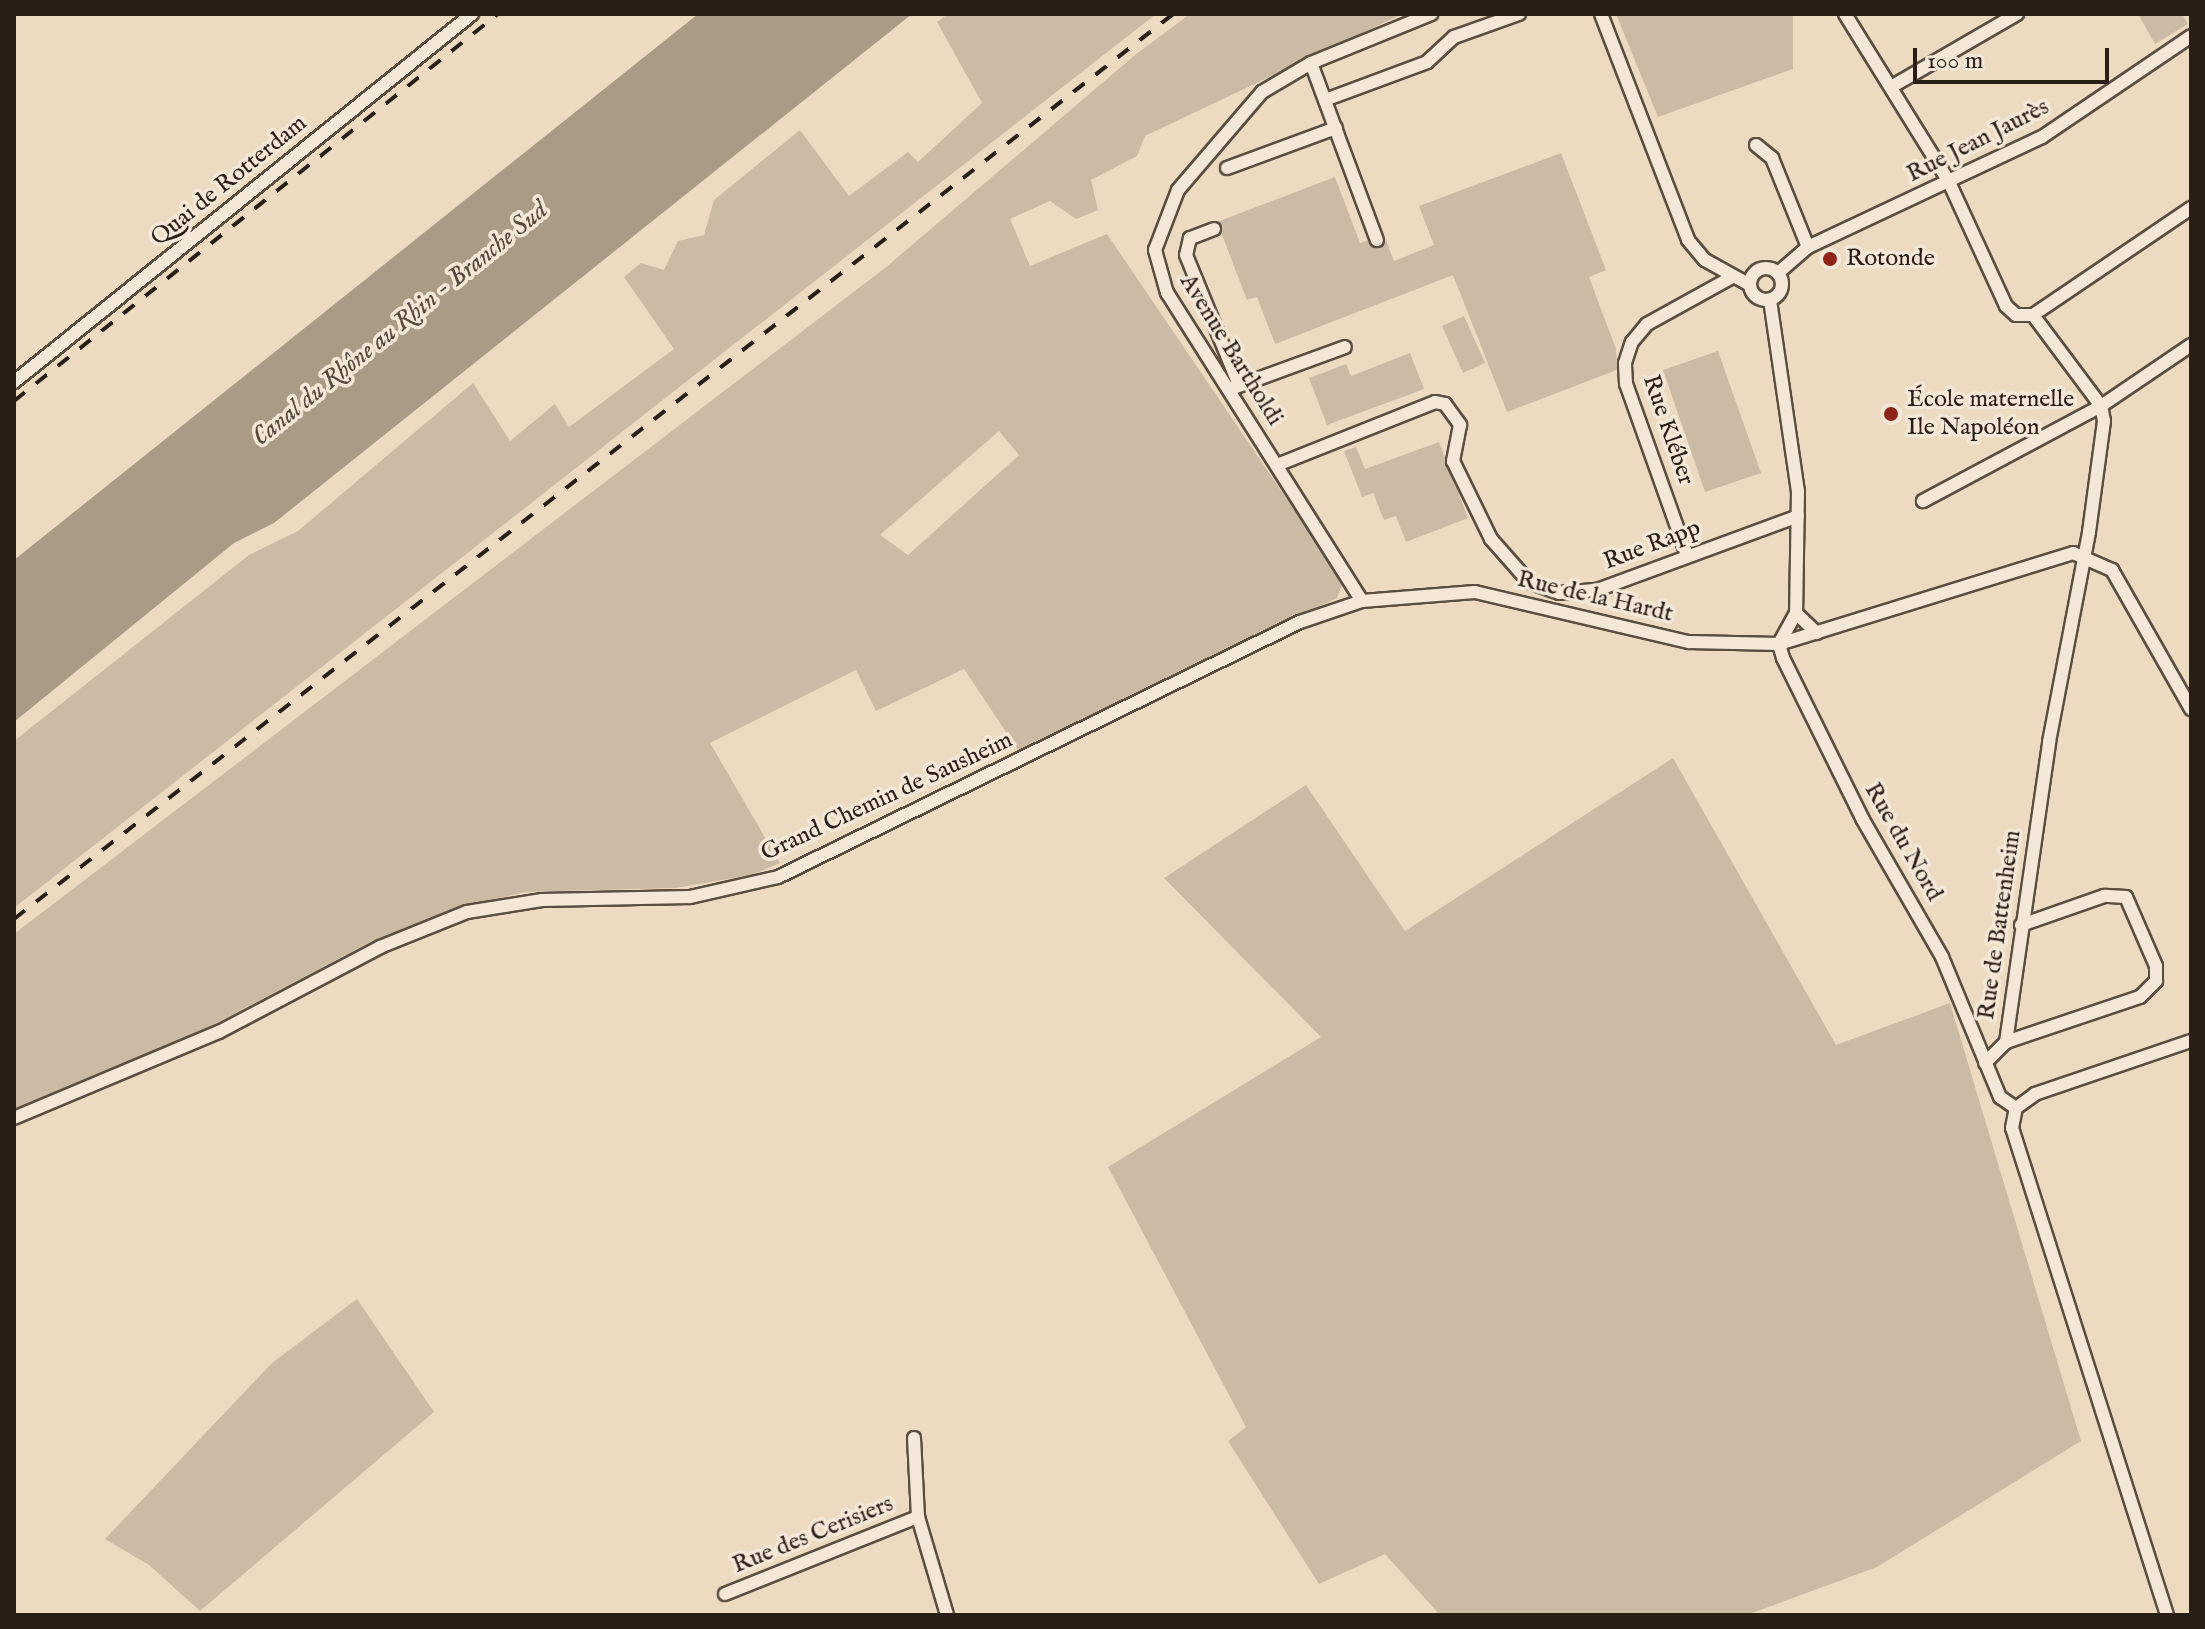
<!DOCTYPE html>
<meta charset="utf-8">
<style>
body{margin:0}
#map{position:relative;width:2205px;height:1629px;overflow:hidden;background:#eddbc1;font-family:"IM FELL English",serif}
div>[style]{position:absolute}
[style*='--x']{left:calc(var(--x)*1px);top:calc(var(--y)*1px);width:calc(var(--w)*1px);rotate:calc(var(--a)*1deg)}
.green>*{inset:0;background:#ccbba4}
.water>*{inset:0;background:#aa9b87}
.roads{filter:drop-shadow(2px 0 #5a4e41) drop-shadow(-2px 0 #5a4e41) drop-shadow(0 2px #5a4e41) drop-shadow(0 -2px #5a4e41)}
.minor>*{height:12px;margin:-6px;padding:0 6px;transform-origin:6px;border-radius:6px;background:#f3e8d7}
.minor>.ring{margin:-6px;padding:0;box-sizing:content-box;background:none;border:12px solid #f3e8d7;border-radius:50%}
.rail>*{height:4px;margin-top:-2px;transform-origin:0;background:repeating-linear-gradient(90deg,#291f16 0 14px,transparent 0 28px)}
.dots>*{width:22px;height:22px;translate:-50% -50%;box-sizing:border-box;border:4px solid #f3e8d7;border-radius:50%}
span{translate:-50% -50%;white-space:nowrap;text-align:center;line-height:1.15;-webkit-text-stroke:7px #f3e8d7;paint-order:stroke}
.street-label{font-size:24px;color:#291f16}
.poi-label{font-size:24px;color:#291f16}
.left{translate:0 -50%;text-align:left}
.water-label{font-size:26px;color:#564a3e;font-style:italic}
.frame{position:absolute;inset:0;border:16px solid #291f16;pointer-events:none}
.scale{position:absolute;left:1913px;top:48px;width:196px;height:36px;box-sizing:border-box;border:4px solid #291f16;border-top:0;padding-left:10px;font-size:24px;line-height:28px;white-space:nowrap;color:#291f16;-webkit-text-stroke:6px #f3e8d7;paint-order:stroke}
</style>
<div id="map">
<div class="green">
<div style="clip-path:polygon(948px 14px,1156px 14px,14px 908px,14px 741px,249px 555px,298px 531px,473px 383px,510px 441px,555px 404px,569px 427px,674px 349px,624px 277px,641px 263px,664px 270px,678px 241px,704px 235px,714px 200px,800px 130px,849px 196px,908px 152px,918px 162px,982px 103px,937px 22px)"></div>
<div style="clip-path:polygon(evenodd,1190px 14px,1402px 14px,1145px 136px,1137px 156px,1091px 180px,1098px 210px,1076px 219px,1050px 201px,1010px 219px,1030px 266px,1107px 234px,1343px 582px,1337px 598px,1018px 750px,964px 669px,876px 711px,856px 670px,710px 743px,780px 863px,752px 875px,676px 888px,526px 892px,456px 908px,368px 943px,188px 1038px,14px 1113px,14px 934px,885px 268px,1135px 55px,1190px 14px,999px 431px,1019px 455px,908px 555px,880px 535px,999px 431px)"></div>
<div style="clip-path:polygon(1616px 14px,1793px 14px,1793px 69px,1658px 117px)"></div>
<div style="clip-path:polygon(2138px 14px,2182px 14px,2188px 24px,2155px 44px)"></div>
<div style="clip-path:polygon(1561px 153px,1606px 270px,1589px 277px,1616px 349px,1617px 370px,1507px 412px,1453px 275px,1275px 344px,1257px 297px,1247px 300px,1217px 222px,1335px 177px,1360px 243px,1384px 235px,1394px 261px,1434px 245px,1419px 206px)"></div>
<div style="clip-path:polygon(1464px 316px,1485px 363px,1463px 373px,1442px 326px)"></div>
<div style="clip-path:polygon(1718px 351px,1761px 473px,1705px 492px,1663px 370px)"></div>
<div style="clip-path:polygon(1410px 353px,1424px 389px,1327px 425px,1309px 378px,1346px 364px,1351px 376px)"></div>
<div style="clip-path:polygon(1439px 442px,1468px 518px,1406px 542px,1396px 516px,1384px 520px,1373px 493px,1362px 497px,1344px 451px,1356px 447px,1365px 469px)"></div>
<div style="clip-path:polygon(1673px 758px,1836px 1045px,1950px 1003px,2081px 1441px,1877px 1567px,1747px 1615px,1440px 1615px,1385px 1554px,1319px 1584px,1228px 1441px,1246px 1427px,1108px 1167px,1321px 1037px,1164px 878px,1306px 785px,1405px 931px)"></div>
<div style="clip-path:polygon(357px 1299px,434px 1412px,200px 1611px,149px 1565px,105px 1539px,272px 1363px)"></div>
</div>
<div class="water">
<div style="clip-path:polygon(698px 14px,912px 14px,274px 523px,234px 543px,14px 722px,14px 560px)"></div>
</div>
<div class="roads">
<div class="minor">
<div style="--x:1601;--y:14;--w:242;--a:68.9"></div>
<div style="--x:1688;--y:240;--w:26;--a:50"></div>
<div style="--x:1705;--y:260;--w:51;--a:29.1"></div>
<div style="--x:1845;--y:14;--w:198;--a:58.2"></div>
<div style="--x:1949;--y:182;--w:136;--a:65.3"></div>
<div style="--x:2006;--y:306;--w:13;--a:42"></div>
<div style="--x:2016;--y:315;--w:17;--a:0"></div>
<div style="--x:2033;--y:315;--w:114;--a:53.2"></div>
<div style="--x:2101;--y:406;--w:202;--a:151.9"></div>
<div style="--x:1311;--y:63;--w:189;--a:69.6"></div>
<div style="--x:1891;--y:87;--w:146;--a:-30.1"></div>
<div style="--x:1325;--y:100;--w:109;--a:-20.4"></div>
<div style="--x:1427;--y:62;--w:37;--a:-43"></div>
<div style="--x:1454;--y:37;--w:69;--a:-19.5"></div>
<div style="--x:1756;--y:145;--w:21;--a:39"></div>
<div style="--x:1772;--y:158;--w:96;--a:68"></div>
<div style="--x:1227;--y:168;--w:116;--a:-20.2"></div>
<div style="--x:1214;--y:229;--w:26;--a:159"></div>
<div style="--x:1190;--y:238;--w:17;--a:103"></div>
<div style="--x:1186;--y:255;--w:140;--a:67.8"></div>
<div class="ring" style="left:1750px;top:268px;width:20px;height:20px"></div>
<div style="--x:1778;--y:273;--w:40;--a:-41"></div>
<div style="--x:1808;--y:247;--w:259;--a:-25.2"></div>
<div style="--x:2042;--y:137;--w:180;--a:-34.1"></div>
<div style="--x:1770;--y:300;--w:193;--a:81.7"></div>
<div style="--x:1798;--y:491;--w:122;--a:90.9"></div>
<div style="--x:1796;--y:613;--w:35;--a:119"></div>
<div style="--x:1779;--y:644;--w:15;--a:74"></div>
<div style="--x:1783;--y:658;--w:181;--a:63.7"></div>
<div style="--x:1863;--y:820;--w:158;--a:60"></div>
<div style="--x:1942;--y:957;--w:152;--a:67.5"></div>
<div style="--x:2000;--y:1097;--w:19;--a:35"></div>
<div style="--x:2033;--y:315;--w:191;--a:-34.1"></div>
<div style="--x:14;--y:382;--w:588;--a:-38.78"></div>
<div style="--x:1233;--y:388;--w:119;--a:-20.1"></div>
<div style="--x:1277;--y:465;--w:170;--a:-21.7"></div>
<div style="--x:1435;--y:402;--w:10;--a:11"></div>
<div style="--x:1445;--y:404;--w:26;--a:54"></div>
<div style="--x:1460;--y:425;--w:37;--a:101"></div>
<div style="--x:1453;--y:461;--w:87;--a:64"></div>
<div style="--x:1491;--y:539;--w:57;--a:48.5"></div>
<div style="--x:1529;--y:582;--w:32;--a:20"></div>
<div style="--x:1559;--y:593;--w:38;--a:-5"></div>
<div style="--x:1597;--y:590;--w:214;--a:-20.2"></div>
<div style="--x:1687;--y:555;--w:182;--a:-109.6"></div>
<div style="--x:1626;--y:384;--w:21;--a:-93"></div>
<div style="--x:1625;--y:363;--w:22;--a:-72"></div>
<div style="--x:1632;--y:342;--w:23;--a:-50"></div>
<div style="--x:1647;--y:324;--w:97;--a:-28.9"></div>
<div style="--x:1362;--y:601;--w:365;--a:-122.3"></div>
<div style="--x:1167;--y:293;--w:45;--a:-105.6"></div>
<div style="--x:1155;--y:250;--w:64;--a:-69"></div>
<div style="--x:1178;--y:190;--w:129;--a:-49.4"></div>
<div style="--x:1262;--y:92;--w:57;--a:-30.6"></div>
<div style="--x:1311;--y:63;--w:130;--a:-22.2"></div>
<div style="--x:1796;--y:613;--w:29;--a:44"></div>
<div style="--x:2006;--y:1042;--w:141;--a:-18.6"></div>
<div style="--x:2140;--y:997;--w:23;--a:-45"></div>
<div style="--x:2156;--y:981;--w:15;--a:-90"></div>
<div style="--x:2156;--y:966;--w:75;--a:-113.5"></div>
<div style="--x:2126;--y:897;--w:22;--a:-177"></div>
<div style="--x:2104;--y:896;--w:88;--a:160.7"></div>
<div style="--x:1985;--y:1063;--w:30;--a:-45"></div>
<div style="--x:2006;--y:1042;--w:303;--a:-81.8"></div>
<div style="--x:2049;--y:742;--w:214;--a:-79.2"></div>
<div style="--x:2089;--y:532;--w:112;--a:-82.3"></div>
<div style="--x:2104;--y:421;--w:15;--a:-101"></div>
<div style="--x:2101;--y:406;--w:109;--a:-34.1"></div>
<div style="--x:14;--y:1118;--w:222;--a:-22.8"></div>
<div style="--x:219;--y:1032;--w:182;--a:-27.8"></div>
<div style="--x:380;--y:947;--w:94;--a:-21.9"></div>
<div style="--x:467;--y:912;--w:76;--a:-9.1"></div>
<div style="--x:542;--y:900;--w:148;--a:-1.2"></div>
<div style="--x:690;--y:897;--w:90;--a:-12.8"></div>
<div style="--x:778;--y:877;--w:581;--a:-26.04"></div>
<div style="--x:1300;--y:622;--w:65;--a:-18.7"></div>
<div style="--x:1362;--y:601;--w:113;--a:-4.6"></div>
<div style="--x:1475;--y:592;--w:220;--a:13.2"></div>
<div style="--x:1689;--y:642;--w:90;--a:1.3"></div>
<div style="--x:1779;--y:644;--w:308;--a:-17.2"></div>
<div style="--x:2073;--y:553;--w:43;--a:23.6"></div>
<div style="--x:2112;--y:570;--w:160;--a:60.4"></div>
<div style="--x:914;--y:1438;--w:79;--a:87.1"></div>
<div style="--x:918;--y:1517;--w:102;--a:73.5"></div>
<div style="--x:725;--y:1594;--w:208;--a:-21.8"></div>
<div style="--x:2167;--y:1615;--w:511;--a:-107.65"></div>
<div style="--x:2012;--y:1128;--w:20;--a:-79"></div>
<div style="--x:2016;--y:1108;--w:24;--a:-36"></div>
<div style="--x:2035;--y:1094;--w:165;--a:-18.8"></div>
</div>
</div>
<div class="rail">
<div style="--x:14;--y:401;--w:620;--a:-38.65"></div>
<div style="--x:14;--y:919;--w:1470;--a:-37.98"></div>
</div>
<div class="dots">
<div style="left:1830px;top:259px;background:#8f2418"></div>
<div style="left:1891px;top:414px;background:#8f2418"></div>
</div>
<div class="street-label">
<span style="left:1978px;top:141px;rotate:-27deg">Rue Jean Jaurès</span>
<span style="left:229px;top:181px;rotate:-39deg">Quai de Rotterdam</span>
<span style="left:1231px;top:350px;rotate:58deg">Avenue Bartholdi</span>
<span style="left:1668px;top:430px;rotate:71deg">Rue Kléber</span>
<span style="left:1652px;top:545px;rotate:-21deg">Rue Rapp</span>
<span style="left:1595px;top:597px;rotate:13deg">Rue de la Hardt</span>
<span style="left:887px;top:797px;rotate:-25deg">Grand Chemin de Sausheim</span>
<span style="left:1903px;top:842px;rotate:60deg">Rue du Nord</span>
<span style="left:2000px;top:925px;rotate:-82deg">Rue de Battenheim</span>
<span style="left:813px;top:1535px;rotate:-22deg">Rue des Cerisiers</span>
</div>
<div class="poi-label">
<span class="left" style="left:1846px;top:259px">Rotonde</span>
<span class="left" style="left:1907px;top:414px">École maternelle<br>Ile Napoléon</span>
</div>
<div class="water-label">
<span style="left:400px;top:324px;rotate:-39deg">Canal du Rhône au Rhin - Branche Sud</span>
</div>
<div class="frame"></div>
<div class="scale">100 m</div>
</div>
